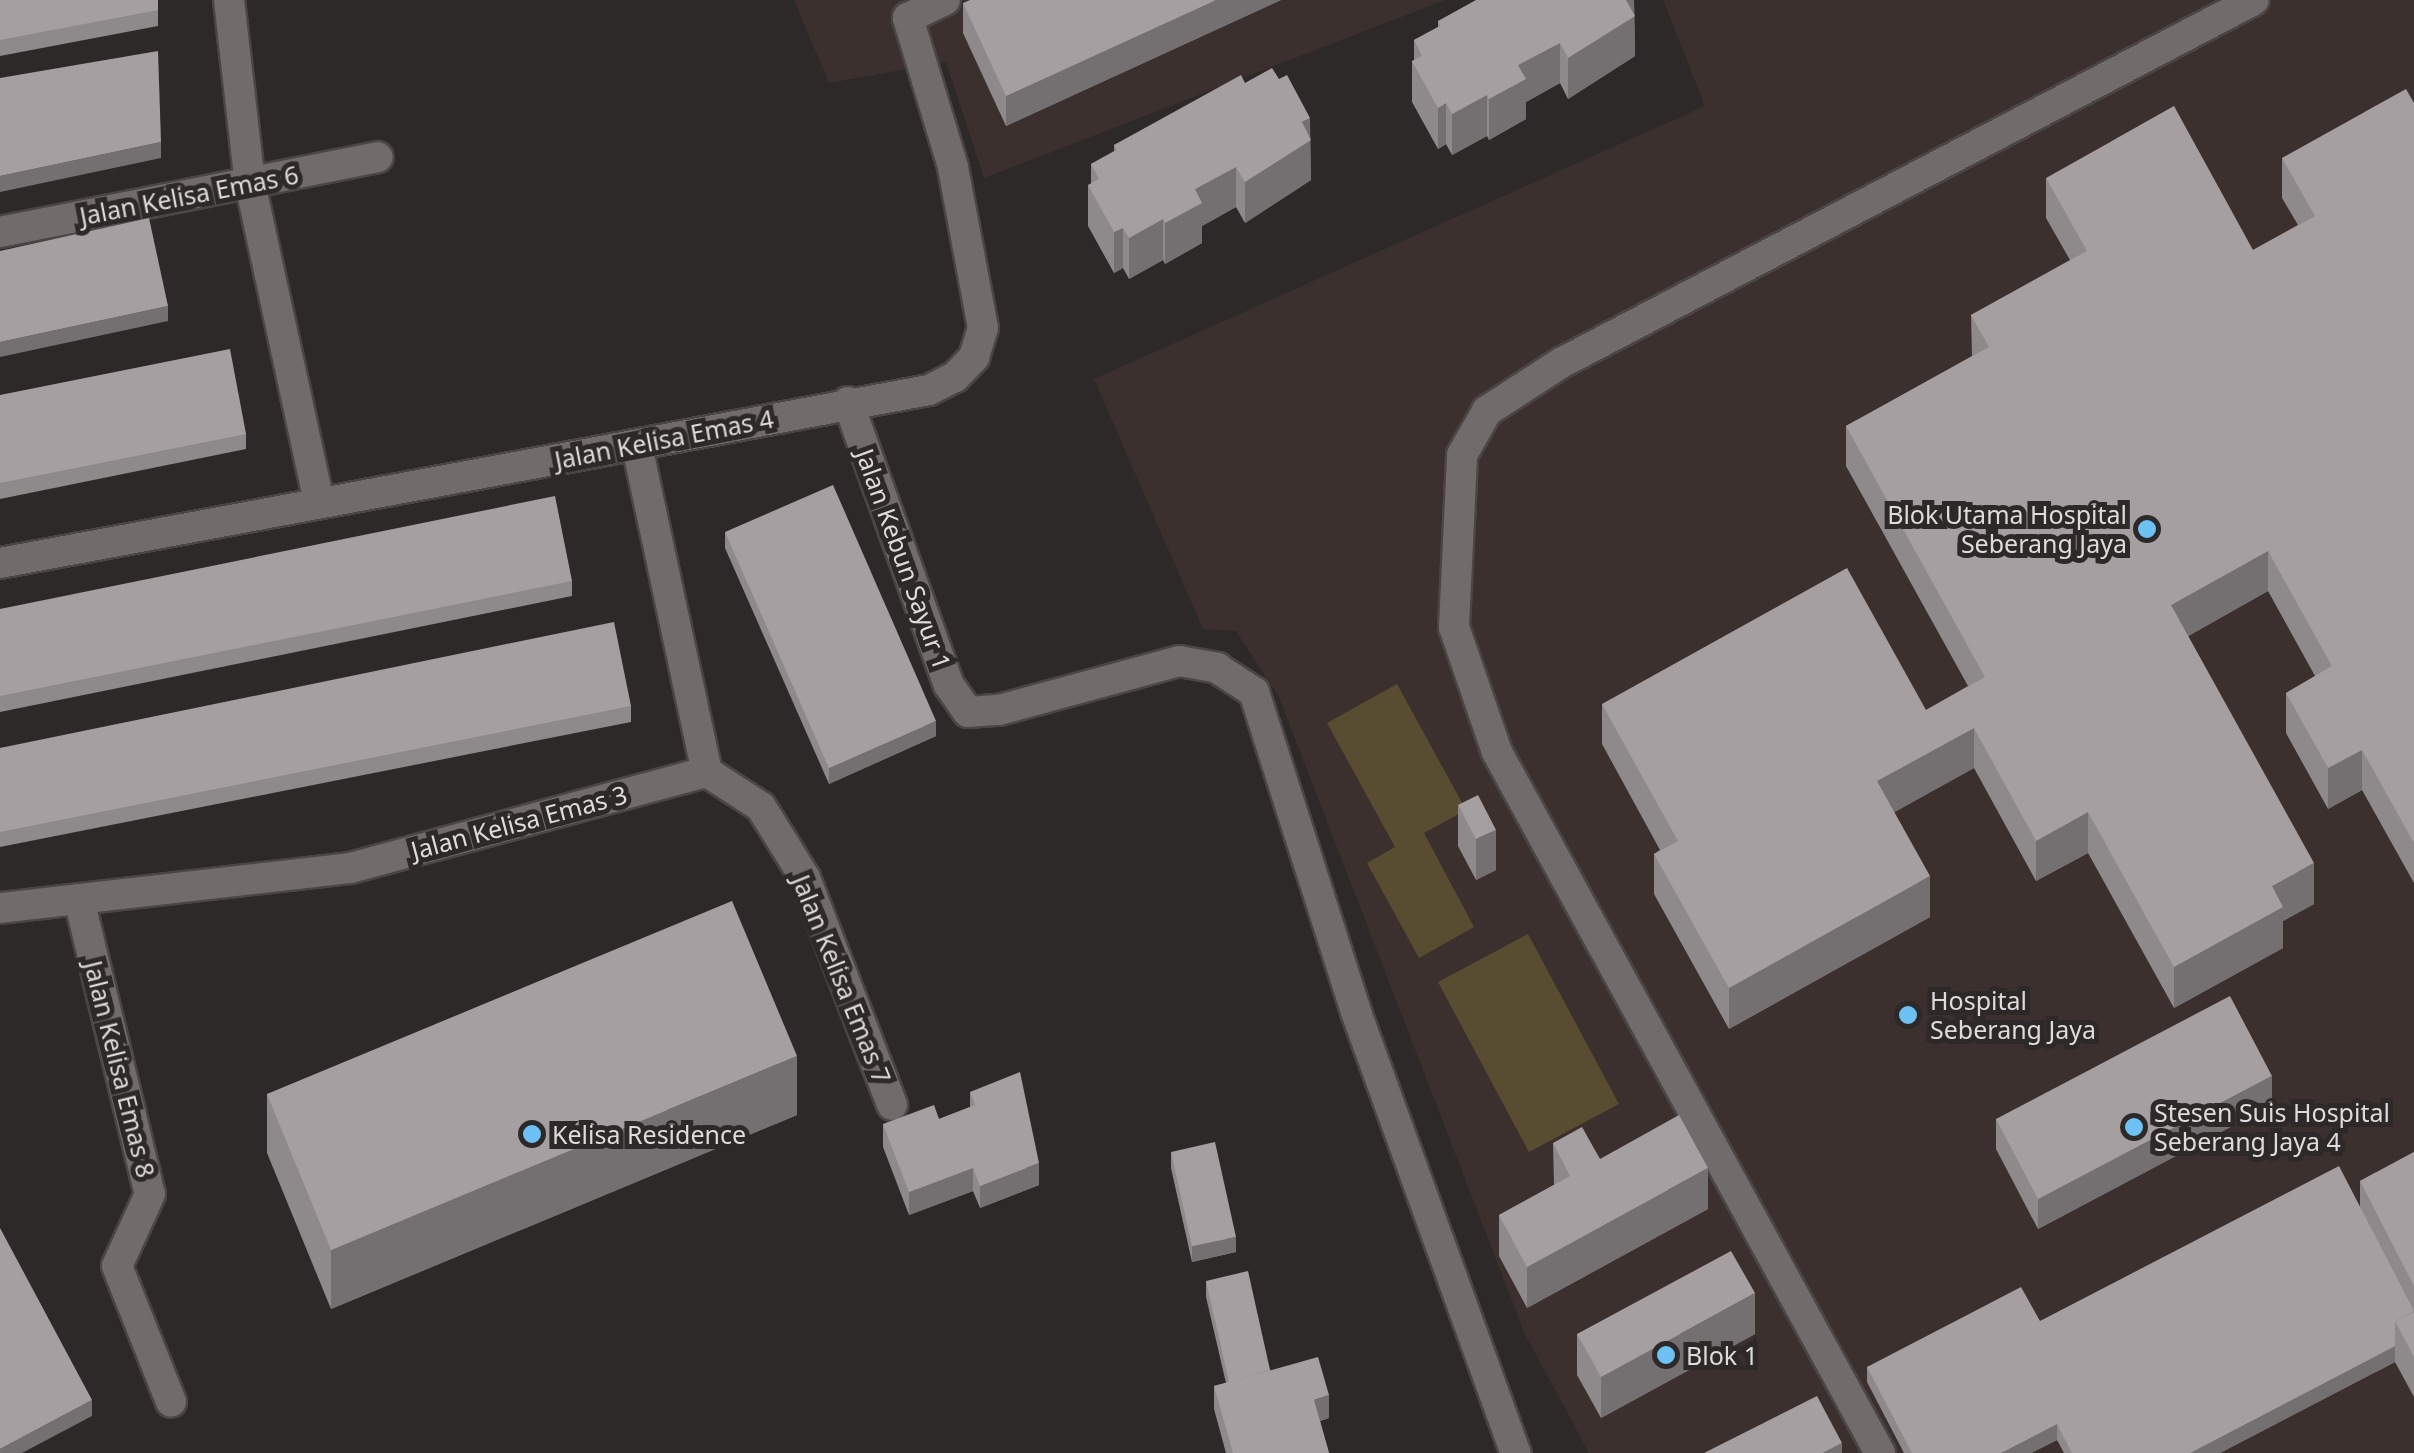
<!DOCTYPE html>
<style>
body{margin:0}
#map{position:relative;width:2414px;height:1453px;overflow:hidden;background:#2e2929;font-family:"Noto Sans",sans-serif}
div>[style]{position:absolute}
[style*='--x']{left:calc(var(--x)*1px);top:calc(var(--y)*1px);width:calc(var(--w)*1px);rotate:calc(var(--a)*1deg)}
.built>*{inset:0;background:#3b302e}
.green>*{inset:0;background:#584c31}
.roads{filter:drop-shadow(2px 0 #4a4645) drop-shadow(-2px 0 #4a4645) drop-shadow(0 2px #4a4645) drop-shadow(0 -2px #4a4645)}
.minor>*{height:30px;margin:-15px;padding:0 15px;transform-origin:15px;border-radius:15px;background:#716b6b}
.wall>*{inset:0;background:#8e898a}
.shaded-wall>*{inset:0;background:#746f71}
.building>*{inset:0;background:#a59fa1}
.dots>*{width:28px;height:28px;translate:-50% -50%;box-sizing:border-box;border:5px solid #2e2929;border-radius:50%}
span{translate:-50% -50%;white-space:nowrap;text-align:center;line-height:1.15;-webkit-text-stroke:10px #2e2929;paint-order:stroke}
.street-label{font-size:25px;color:#dedbda}
.poi-label{font-size:25px;color:#dedbda}
.right{translate:-100% -50%;text-align:right}
.left{translate:0 -50%;text-align:left}
</style>
<div id="map">
<div class="built">
<div style="clip-path:polygon(794px 0,1445px 0,984px 178px,946px 62px,829px 83px)"></div>
<div style="clip-path:polygon(1663px 0,2414px 0,2414px 1453px,1589px 1453px,1525px 1334px,1279px 697px,1236px 631px,1203px 629px,1094px 379px,1705px 106px)"></div>
</div>
<div class="green">
<div style="clip-path:polygon(1397px 684px,1466px 810px,1424px 833px,1474px 927px,1419px 958px,1367px 863px,1395px 847px,1327px 723px)"></div>
<div style="clip-path:polygon(1528px 934px,1619px 1104px,1529px 1152px,1438px 982px)"></div>
</div>
<div class="roads">
<div class="minor">
<div style="--x:229;--y:0;--w:184;--a:83.5"></div>
<div style="--x:250;--y:183;--w:325;--a:77.8"></div>
<div style="--x:0;--y:232;--w:385;--a:-11.2"></div>
<div style="--x:848;--y:402;--w:300;--a:70.4"></div>
<div style="--x:949;--y:685;--w:33;--a:55"></div>
<div style="--x:968;--y:712;--w:31;--a:-4"></div>
<div style="--x:999;--y:710;--w:187;--a:-15.2"></div>
<div style="--x:1179;--y:661;--w:39;--a:10"></div>
<div style="--x:1217;--y:668;--w:44;--a:33"></div>
<div style="--x:1254;--y:692;--w:336;--a:72.3"></div>
<div style="--x:1356;--y:1012;--w:469;--a:70.1"></div>
<div style="--x:637;--y:446;--w:333;--a:77.9"></div>
<div style="--x:0;--y:563;--w:945;--a:-10.55"></div>
<div style="--x:929;--y:390;--w:29;--a:-27"></div>
<div style="--x:955;--y:377;--w:28;--a:-46"></div>
<div style="--x:974;--y:357;--w:30;--a:-73"></div>
<div style="--x:983;--y:328;--w:164;--a:-100.6"></div>
<div style="--x:953;--y:167;--w:156;--a:-106.8"></div>
<div style="--x:908;--y:18;--w:41;--a:-25.9"></div>
<div style="--x:707;--y:772;--w:64;--a:32.9"></div>
<div style="--x:761;--y:807;--w:84;--a:58.2"></div>
<div style="--x:805;--y:878;--w:243;--a:69"></div>
<div style="--x:79;--y:899;--w:303;--a:76.5"></div>
<div style="--x:150;--y:1194;--w:79;--a:114.6"></div>
<div style="--x:117;--y:1266;--w:146;--a:68.3"></div>
<div style="--x:0;--y:908;--w:352;--a:-6.5"></div>
<div style="--x:350;--y:868;--w:370;--a:-15.1"></div>
<div style="--x:1880;--y:1453;--w:799;--a:-118.65"></div>
<div style="--x:1497;--y:752;--w:132;--a:-109"></div>
<div style="--x:1454;--y:627;--w:172;--a:-87.3"></div>
<div style="--x:1462;--y:455;--w:51;--a:-60.4"></div>
<div style="--x:1487;--y:411;--w:88;--a:-33"></div>
<div style="--x:1561;--y:363;--w:782;--a:-27.65"></div>
</div>
</div>
<div class="wall">
<div style="clip-path:polygon(0 0,158px 0,158px 26px,0 56px)"></div>
<div style="clip-path:polygon(1281px 0,1006px 126px,963px 33px,963px 3px)"></div>
<div style="clip-path:polygon(1634px 0,1635px 56px,1568px 99px,1560px 83px,1526px 102px,1526px 119px,1489px 140px,1487px 136px,1452px 155px,1446px 144px,1438px 149px,1412px 102px,1412px 61px,1414px 60px,1414px 40px,1438px 27px,1438px 21px)"></div>
<div style="clip-path:polygon(1245px 83px,1310px 138px,1311px 180px,1245px 223px,1236px 207px,1202px 226px,1202px 243px,1165px 264px,1163px 260px,1129px 279px,1123px 268px,1114px 273px,1088px 226px,1088px 185px,1091px 184px,1091px 164px,1114px 151px,1114px 145px)"></div>
<div style="clip-path:polygon(2414px 103px,2414px 883px,2362px 790px,2328px 809px,2286px 733px,2286px 693px,2315px 676px,2268px 591px,2188px 636px,2314px 904px,2283px 921px,2283px 948px,2174px 1008px,2088px 853px,2036px 881px,1974px 768px,1894px 812px,1930px 917px,1729px 1029px,1654px 894px,1654px 854px,1660px 850px,1602px 744px,1602px 704px,1926px 710px,1968px 686px,1846px 466px,1846px 426px,1972px 356px,1971px 315px,2070px 260px,2046px 218px,2046px 178px,2253px 250px,2298px 225px,2282px 198px,2282px 158px)"></div>
<div style="clip-path:polygon(0 395px,246px 434px,246px 449px,0 499px)"></div>
<div style="clip-path:polygon(725px 532px,936px 736px,829px 784px,725px 548px)"></div>
<div style="clip-path:polygon(572px 581px,572px 596px,0 712px,0 609px)"></div>
<div style="clip-path:polygon(631px 706px,631px 722px,0 847px,0 748px)"></div>
<div style="clip-path:polygon(1458px 805px,1496px 870px,1476px 880px,1458px 846px)"></div>
<div style="clip-path:polygon(970px 1092px,1039px 1185px,980px 1208px,973px 1191px,909px 1215px,883px 1147px,883px 1124px,939px 1119px,970px 1107px)"></div>
<div style="clip-path:polygon(267px 1094px,797px 1115px,331px 1309px,267px 1153px)"></div>
<div style="clip-path:polygon(2272px 1105px,2038px 1229px,1996px 1149px,1996px 1119px)"></div>
<div style="clip-path:polygon(1553px 1143px,1600px 1159px,1708px 1209px,1527px 1308px,1499px 1256px,1499px 1215px,1554px 1185px)"></div>
<div style="clip-path:polygon(1171px 1152px,1236px 1252px,1192px 1262px,1171px 1168px)"></div>
<div style="clip-path:polygon(2414px 1152px,2414px 1397px,2395px 1362px,2220px 1453px,2064px 1453px,2057px 1440px,2031px 1453px,1904px 1453px,1867px 1382px,1867px 1367px,2040px 1321px,2360px 1207px,2360px 1181px)"></div>
<div style="clip-path:polygon(1206px 1281px,1270px 1370px,1329px 1418px,1320px 1421px,1329px 1453px,1226px 1453px,1214px 1409px,1214px 1386px,1226px 1383px,1206px 1297px)"></div>
<div style="clip-path:polygon(1577px 1334px,1755px 1334px,1601px 1418px,1577px 1375px)"></div>
</div>
<div class="shaded-wall">
<div style="clip-path:polygon(1216px 0,1281px 0,1006px 126px,1006px 96px)"></div>
<div style="clip-path:polygon(1625px 0,1634px 0,1635px 56px,1568px 99px,1568px 58px)"></div>
<div style="clip-path:polygon(1560px 43px,1560px 83px,1526px 102px,1526px 119px,1489px 140px,1489px 99px,1518px 65px)"></div>
<div style="clip-path:polygon(1487px 95px,1487px 136px,1452px 155px,1452px 114px)"></div>
<div style="clip-path:polygon(1446px 103px,1446px 144px,1438px 149px,1438px 108px)"></div>
<div style="clip-path:polygon(1310px 118px,1311px 180px,1245px 223px,1245px 182px,1302px 122px)"></div>
<div style="clip-path:polygon(161px 142px,161px 158px,0 192px,0 176px)"></div>
<div style="clip-path:polygon(1236px 167px,1236px 207px,1202px 226px,1202px 243px,1165px 264px,1165px 223px,1195px 189px)"></div>
<div style="clip-path:polygon(1163px 219px,1163px 260px,1129px 279px,1129px 238px)"></div>
<div style="clip-path:polygon(1123px 228px,1123px 268px,1114px 273px,1114px 232px)"></div>
<div style="clip-path:polygon(168px 306px,168px 321px,0 357px,0 342px)"></div>
<div style="clip-path:polygon(2268px 551px,2268px 591px,2171px 646px,2171px 605px)"></div>
<div style="clip-path:polygon(936px 721px,936px 736px,829px 784px,829px 768px)"></div>
<div style="clip-path:polygon(1974px 728px,1974px 768px,1877px 822px,1877px 781px)"></div>
<div style="clip-path:polygon(2362px 750px,2362px 790px,2328px 809px,2328px 768px)"></div>
<div style="clip-path:polygon(2088px 812px,2088px 853px,2036px 881px,2036px 841px)"></div>
<div style="clip-path:polygon(1496px 830px,1496px 870px,1476px 880px,1476px 839px)"></div>
<div style="clip-path:polygon(2314px 863px,2314px 904px,2283px 921px,2283px 948px,2174px 1008px,2174px 967px,2272px 886px)"></div>
<div style="clip-path:polygon(1930px 876px,1930px 917px,1729px 1029px,1729px 988px)"></div>
<div style="clip-path:polygon(797px 1056px,797px 1115px,331px 1309px,331px 1250px)"></div>
<div style="clip-path:polygon(2272px 1076px,2272px 1105px,2038px 1229px,2038px 1199px)"></div>
<div style="clip-path:polygon(1039px 1163px,1039px 1185px,980px 1208px,980px 1186px)"></div>
<div style="clip-path:polygon(973px 1168px,973px 1191px,909px 1215px,909px 1192px)"></div>
<div style="clip-path:polygon(1708px 1168px,1708px 1209px,1527px 1308px,1527px 1267px)"></div>
<div style="clip-path:polygon(1236px 1237px,1236px 1252px,1192px 1262px,1192px 1246px)"></div>
<div style="clip-path:polygon(1755px 1293px,1755px 1334px,1601px 1418px,1601px 1377px)"></div>
<div style="clip-path:polygon(2395px 1346px,2395px 1362px,2220px 1453px,2190px 1453px)"></div>
<div style="clip-path:polygon(1329px 1395px,1329px 1418px,1314px 1423px,1314px 1400px)"></div>
<div style="clip-path:polygon(92px 1400px,92px 1416px,22px 1453px,0 1453px,0 1449px)"></div>
<div style="clip-path:polygon(2057px 1424px,2057px 1440px,2031px 1453px,2001px 1453px)"></div>
<div style="clip-path:polygon(1842px 1443px,1842px 1453px,1823px 1453px)"></div>
</div>
<div class="building">
<div style="clip-path:polygon(0 0,158px 0,158px 10px,0 40px)"></div>
<div style="clip-path:polygon(970px 0,1216px 0,1006px 96px,963px 3px)"></div>
<div style="clip-path:polygon(1476px 0,1626px 0,1635px 16px,1568px 58px,1560px 43px,1518px 65px,1526px 79px,1489px 99px,1487px 95px,1452px 114px,1446px 103px,1438px 108px,1412px 61px,1422px 56px,1414px 40px,1440px 26px,1438px 21px)"></div>
<div style="clip-path:polygon(158px 51px,161px 142px,0 176px,0 78px)"></div>
<div style="clip-path:polygon(1272px 68px,1279px 79px,1287px 75px,1310px 118px,1302px 122px,1311px 140px,1245px 182px,1236px 167px,1195px 189px,1202px 203px,1165px 223px,1163px 219px,1129px 238px,1123px 228px,1114px 232px,1088px 185px,1099px 179px,1091px 164px,1117px 150px,1114px 145px,1241px 75px,1245px 83px)"></div>
<div style="clip-path:polygon(2406px 89px,2414px 103px,2414px 843px,2362px 750px,2328px 768px,2286px 693px,2332px 666px,2268px 551px,2171px 605px,2314px 863px,2272px 886px,2283px 907px,2174px 967px,2088px 812px,2036px 841px,1974px 728px,1877px 781px,1930px 876px,1729px 988px,1654px 854px,1678px 841px,1602px 704px,1847px 568px,1926px 710px,1985px 677px,1846px 426px,1989px 347px,1971px 315px,2087px 251px,2046px 178px,2174px 106px,2253px 250px,2315px 216px,2282px 158px)"></div>
<div style="clip-path:polygon(149px 218px,168px 306px,0 342px,0 251px)"></div>
<div style="clip-path:polygon(230px 349px,246px 434px,0 483px,0 395px)"></div>
<div style="clip-path:polygon(833px 485px,936px 721px,829px 768px,725px 532px)"></div>
<div style="clip-path:polygon(555px 496px,572px 581px,0 696px,0 609px)"></div>
<div style="clip-path:polygon(614px 622px,631px 706px,0 832px,0 748px)"></div>
<div style="clip-path:polygon(1478px 795px,1496px 830px,1476px 839px,1458px 805px)"></div>
<div style="clip-path:polygon(732px 901px,797px 1056px,331px 1250px,267px 1094px)"></div>
<div style="clip-path:polygon(2230px 996px,2272px 1076px,2038px 1199px,1996px 1119px)"></div>
<div style="clip-path:polygon(1020px 1072px,1039px 1163px,980px 1186px,973px 1168px,909px 1192px,883px 1124px,934px 1105px,939px 1119px,975px 1105px,970px 1092px)"></div>
<div style="clip-path:polygon(1679px 1115px,1708px 1168px,1527px 1267px,1499px 1215px,1570px 1176px,1553px 1143px,1582px 1127px,1600px 1159px)"></div>
<div style="clip-path:polygon(1215px 1142px,1236px 1237px,1192px 1246px,1171px 1152px)"></div>
<div style="clip-path:polygon(2414px 1152px,2414px 1286px,2360px 1181px)"></div>
<div style="clip-path:polygon(2339px 1166px,2414px 1311px,2395px 1321px,2395px 1346px,2190px 1453px,2072px 1453px,2057px 1424px,2001px 1453px,1912px 1453px,1867px 1367px,2021px 1287px,2040px 1321px)"></div>
<div style="clip-path:polygon(0 1228px,92px 1400px,0 1449px)"></div>
<div style="clip-path:polygon(1731px 1251px,1755px 1293px,1601px 1377px,1577px 1334px)"></div>
<div style="clip-path:polygon(1248px 1271px,1270px 1370px,1229px 1382px,1206px 1281px)"></div>
<div style="clip-path:polygon(2414px 1312px,2414px 1357px,2395px 1321px)"></div>
<div style="clip-path:polygon(1318px 1357px,1329px 1395px,1314px 1400px,1329px 1453px,1233px 1453px,1214px 1386px)"></div>
<div style="clip-path:polygon(1817px 1396px,1842px 1443px,1823px 1453px,1704px 1453px)"></div>
</div>
<div class="dots">
<div style="left:2147px;top:529px;background:#6dc2f3"></div>
<div style="left:1908px;top:1015px;background:#6dc2f3"></div>
<div style="left:2134px;top:1127px;background:#6dc2f3"></div>
<div style="left:532px;top:1134px;background:#6dc2f3"></div>
<div style="left:1666px;top:1355px;background:#6dc2f3"></div>
</div>
<div class="street-label">
<span style="left:189px;top:195px;rotate:-11deg">Jalan Kelisa Emas 6</span>
<span style="left:664px;top:439px;rotate:-11deg">Jalan Kelisa Emas 4</span>
<span style="left:904px;top:559px;rotate:70deg">Jalan Kebun Sayur 1</span>
<span style="left:519px;top:822px;rotate:-15deg">Jalan Kelisa Emas 3</span>
<span style="left:842px;top:979px;rotate:68deg">Jalan Kelisa Emas 7</span>
<span style="left:120px;top:1069px;rotate:76deg">Jalan Kelisa Emas 8</span>
</div>
<div class="poi-label">
<span class="right" style="left:2127px;top:529px">Blok Utama Hospital<br>Seberang Jaya</span>
<span class="left" style="left:1930px;top:1015px">Hospital<br>Seberang Jaya</span>
<span class="left" style="left:2154px;top:1127px">Stesen Suis Hospital<br>Seberang Jaya 4</span>
<span class="left" style="left:552px;top:1134px">Kelisa Residence</span>
<span class="left" style="left:1686px;top:1355px">Blok 1</span>
</div>
</div>
